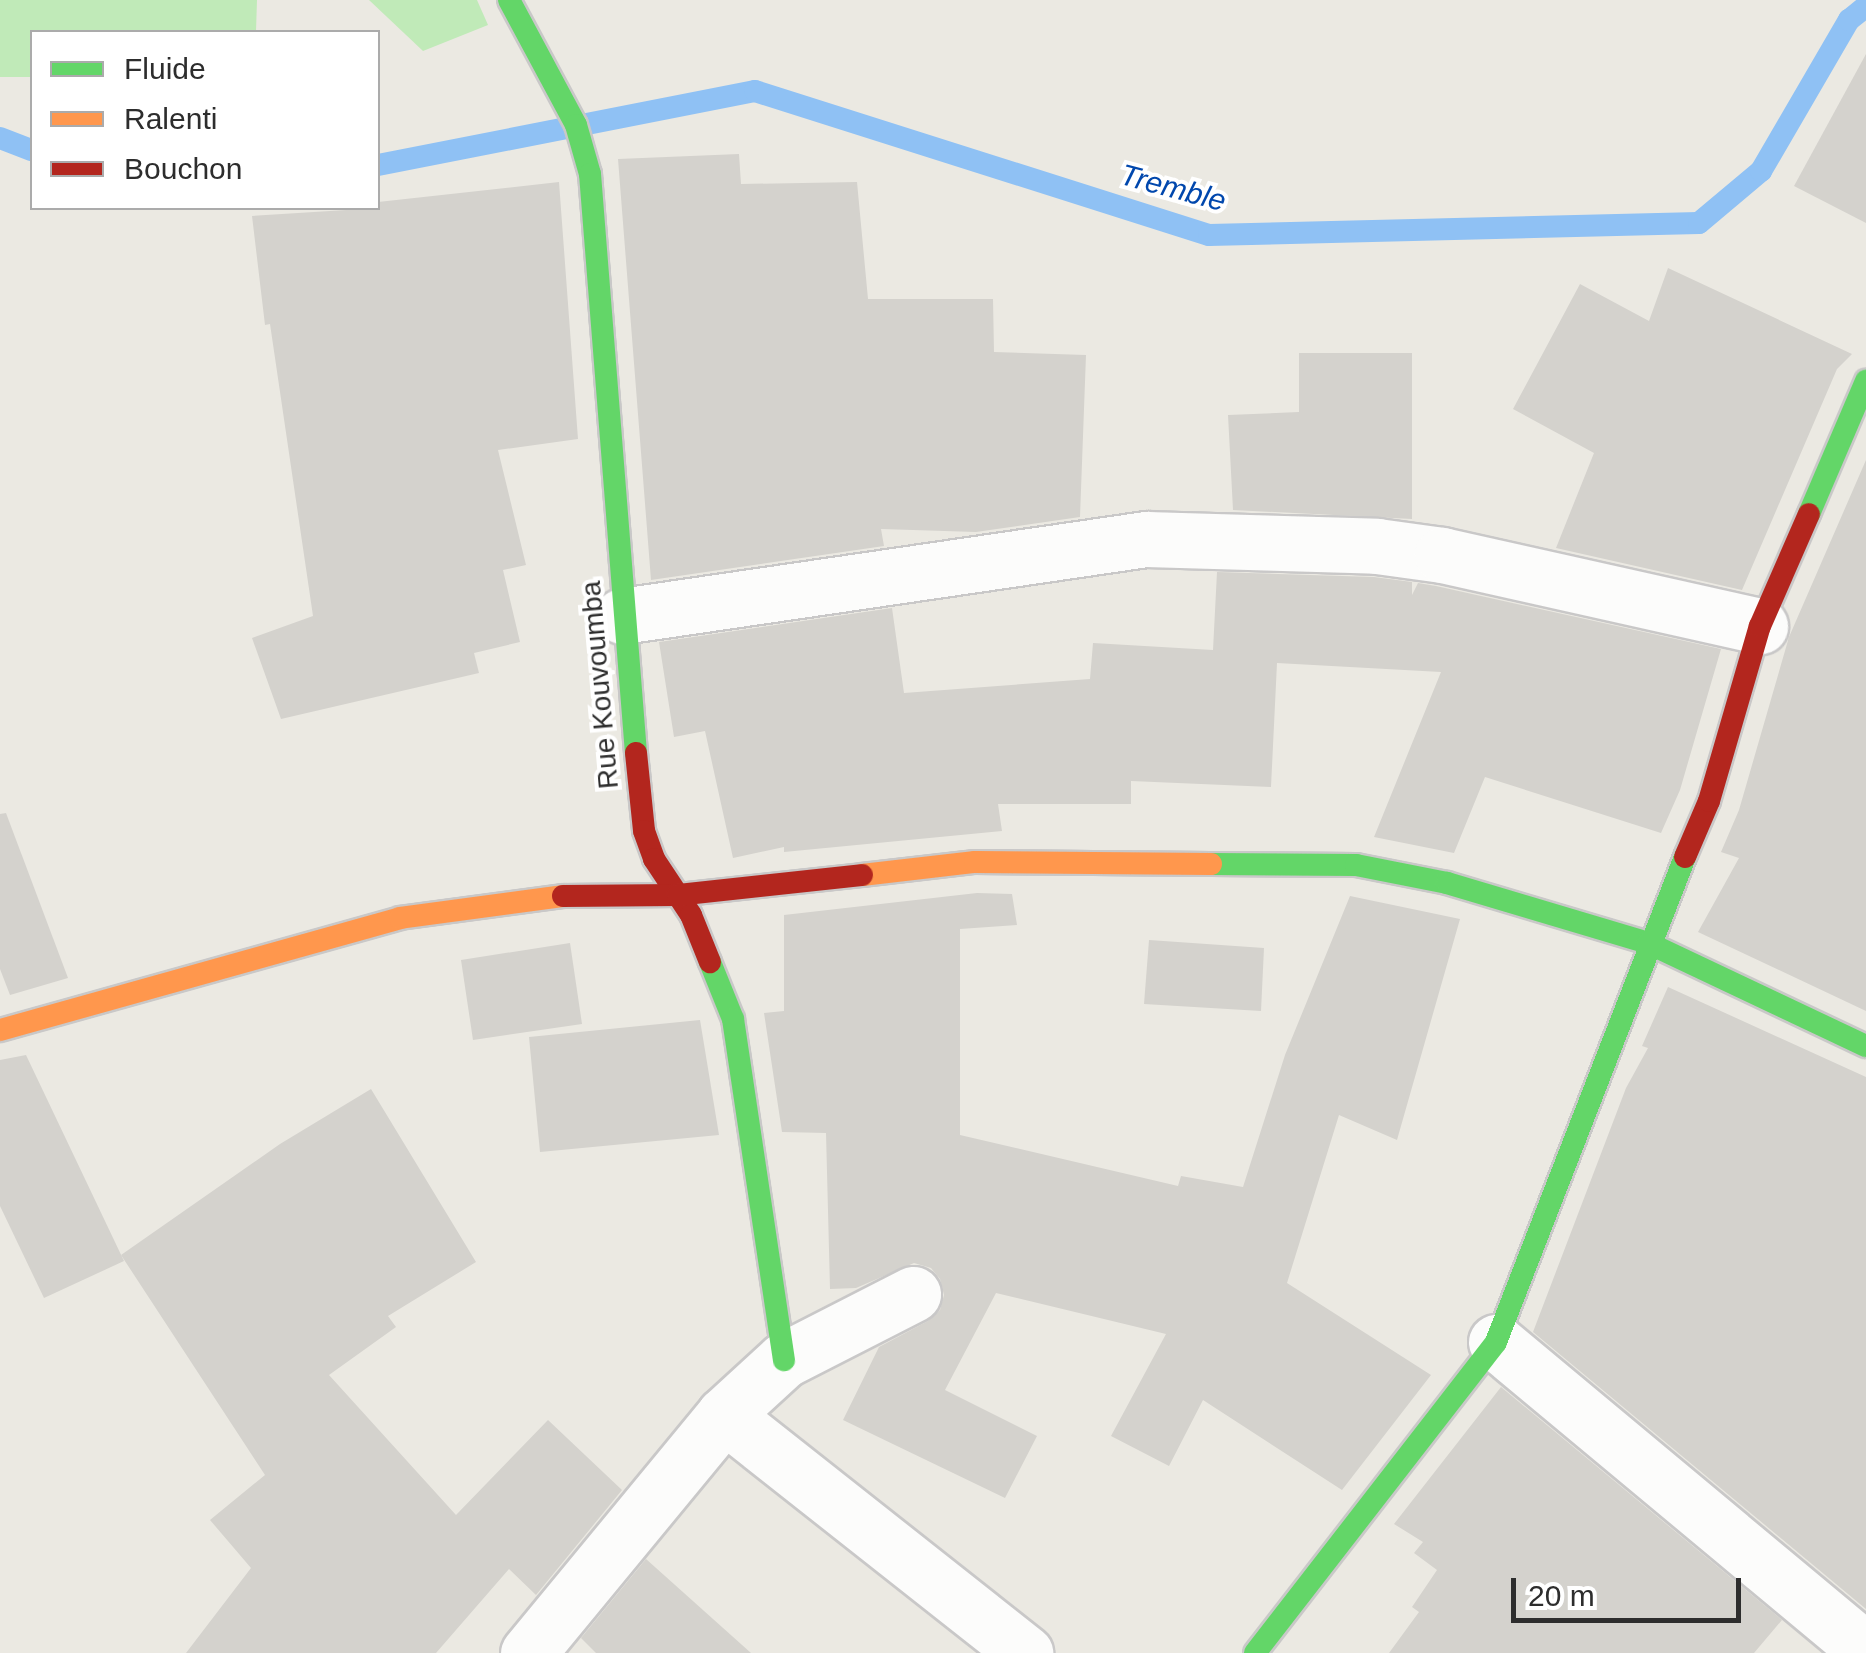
<!DOCTYPE html>
<style>
body{margin:0}
#map{position:relative;width:1866px;height:1653px;overflow:hidden;background:#ebe9e2;font-family:Helvetica,sans-serif}
div>[style]{position:absolute}
[style*='--x']{left:calc(var(--x)*1px);top:calc(var(--y)*1px);width:calc(var(--w)*1px);rotate:calc(var(--a)*1deg)}
.green>*{inset:0;background:#c0eab8}
.stream>*{height:22px;margin:-11px;padding:0 11px;transform-origin:11px;border-radius:11px;background:#8fc1f4}
.building>*{inset:0;background:#d4d2cd}
.roads{filter:drop-shadow(2px 0 #c9c8c8) drop-shadow(-2px 0 #c9c8c8) drop-shadow(0 2px #c9c8c8) drop-shadow(0 -2px #c9c8c8)}
.street>*{height:55px;margin:-27.5px;padding:0 27.5px;transform-origin:27.5px;border-radius:27.5px;background:#fcfcfb}
.fast>*{height:22px;margin:-11px;padding:0 11px;transform-origin:11px;border-radius:11px;background:#63d668}
.slow>*{height:22px;margin:-11px;padding:0 11px;transform-origin:11px;border-radius:11px;background:#ff974d}
.jam>*{height:22px;margin:-11px;padding:0 11px;transform-origin:11px;border-radius:11px;background:#b3261e}
span{translate:-50% -50%;white-space:nowrap;text-align:center;line-height:1.15;-webkit-text-stroke:8px #fff;paint-order:stroke}
.street-label{font-size:28px;color:#2d2d2d}
.water-label{font-size:30px;color:#0047ad;font-style:italic}
.legend{position:absolute;left:30px;top:30px;width:350px;height:180px;box-sizing:border-box;background:#fff;border:2px solid #ababab;margin:0;padding:12px 18px;list-style:none;font-size:30px;color:#2d2d2d}
.legend li{display:flex;align-items:center;gap:20px;height:50px}
.legend b{width:50px;border:2px solid #ababab}
.scale{position:absolute;left:1511px;top:1578px;width:230px;height:45px;box-sizing:border-box;border:5px solid #2d2d2d;border-top:0;padding-left:12px;font-size:30px;line-height:35px;white-space:nowrap;color:#2d2d2d;-webkit-text-stroke:8px #fff;paint-order:stroke}
</style>
<div id="map">
<div class="green">
<div style="clip-path:polygon(0 0,257px 0,256px 32px,32px 32px,32px 77px,0 77px)"></div>
<div style="clip-path:polygon(369px 0,477px 0,488px 25px,423px 51px)"></div>
</div>
<div class="stream">
<div style="--x:0;--y:138;--w:34;--a:21"></div>
<div style="--x:378;--y:165;--w:384;--a:-11.1"></div>
<div style="--x:755;--y:91;--w:476;--a:17.6"></div>
<div style="--x:1209;--y:235;--w:490;--a:-1.4"></div>
<div style="--x:1699;--y:223;--w:81;--a:-40"></div>
<div style="--x:1761;--y:171;--w:175;--a:-59.8"></div>
<div style="--x:1849;--y:20;--w:22;--a:-39"></div>
</div>
<div class="building">
<div style="clip-path:polygon(1866px 54px,1866px 223px,1794px 186px)"></div>
<div style="clip-path:polygon(739px 154px,741px 184px,857px 182px,868px 299px,993px 299px,994px 352px,1086px 355px,1080px 517px,976px 532px,881px 529px,884px 546px,651px 580px,618px 159px)"></div>
<div style="clip-path:polygon(559px 182px,578px 439px,498px 450px,526px 565px,503px 570px,520px 642px,474px 653px,479px 673px,281px 719px,252px 638px,313px 616px,270px 324px,265px 325px,252px 216px,378px 208px,378px 202px)"></div>
<div style="clip-path:polygon(1668px 268px,1852px 354px,1837px 369px,1742px 590px,1556px 548px,1594px 453px,1513px 409px,1580px 284px,1649px 321px)"></div>
<div style="clip-path:polygon(1299px 353px,1412px 353px,1412px 519px,1233px 510px,1228px 415px,1299px 412px)"></div>
<div style="clip-path:polygon(1866px 460px,1866px 1011px,1698px 932px,1739px 858px,1721px 852px,1739px 810px,1789px 637px)"></div>
<div style="clip-path:polygon(1217px 572px,1374px 577px,1412px 582px,1412px 595px,1418px 583px,1436px 586px,1721px 649px,1680px 790px,1661px 833px,1485px 777px,1454px 853px,1374px 837px,1441px 672px,1277px 663px,1271px 787px,1131px 781px,1131px 804px,998px 804px,1002px 831px,784px 852px,784px 847px,733px 858px,705px 731px,674px 737px,659px 642px,892px 608px,904px 693px,1090px 679px,1093px 643px,1213px 650px)"></div>
<div style="clip-path:polygon(6px 813px,68px 978px,10px 995px,0 969px,0 814px)"></div>
<div style="clip-path:polygon(977px 893px,1012px 894px,1017px 925px,960px 929px,960px 1135px,1178px 1186px,1181px 1176px,1243px 1187px,1285px 1055px,1350px 896px,1460px 919px,1397px 1140px,1339px 1115px,1287px 1283px,1431px 1375px,1342px 1490px,1203px 1400px,1169px 1466px,1111px 1436px,1166px 1334px,996px 1293px,945px 1390px,1037px 1436px,1005px 1498px,843px 1420px,879px 1347px,928px 1321px,940px 1310px,944px 1295px,940px 1279px,931px 1268px,914px 1263px,856px 1288px,830px 1289px,826px 1133px,782px 1132px,764px 1013px,784px 1011px,784px 915px)"></div>
<div style="clip-path:polygon(1149px 940px,1264px 948px,1261px 1011px,1144px 1004px)"></div>
<div style="clip-path:polygon(570px 943px,582px 1024px,473px 1040px,461px 960px)"></div>
<div style="clip-path:polygon(1668px 987px,1866px 1077px,1866px 1609px,1533px 1332px,1626px 1088px,1648px 1048px,1642px 1046px)"></div>
<div style="clip-path:polygon(700px 1020px,719px 1135px,540px 1152px,529px 1037px)"></div>
<div style="clip-path:polygon(26px 1055px,124px 1261px,44px 1298px,0 1206px,0 1060px)"></div>
<div style="clip-path:polygon(371px 1089px,476px 1262px,388px 1316px,396px 1327px,329px 1375px,456px 1515px,548px 1420px,622px 1490px,536px 1595px,509px 1569px,436px 1653px,186px 1653px,251px 1568px,210px 1520px,265px 1475px,121px 1255px,280px 1144px)"></div>
<div style="clip-path:polygon(1501px 1387px,1782px 1620px,1754px 1653px,1389px 1653px,1419px 1612px,1412px 1607px,1437px 1570px,1414px 1553px,1423px 1542px,1394px 1524px)"></div>
<div style="clip-path:polygon(646px 1559px,751px 1653px,596px 1653px,581px 1638px)"></div>
</div>
<div class="roads">
<div class="street">
<div style="--x:622;--y:616;--w:530;--a:-8.36"></div>
<div style="--x:1146;--y:539;--w:231;--a:1.7"></div>
<div style="--x:1377;--y:546;--w:66;--a:7.9"></div>
<div style="--x:1442;--y:555;--w:326;--a:12.6"></div>
<div style="--x:1496;--y:1342;--w:481;--a:39.8"></div>
<div style="--x:724;--y:1415;--w:384;--a:38.3"></div>
<div style="--x:528;--y:1653;--w:308;--a:-50.5"></div>
<div style="--x:724;--y:1415;--w:81;--a:-42.5"></div>
<div style="--x:784;--y:1360;--w:145;--a:-27.1"></div>
</div>
<div class="fast">
<div style="--x:509;--y:0;--w:142;--a:61.8"></div>
<div style="--x:576;--y:125;--w:51;--a:74.1"></div>
<div style="--x:590;--y:174;--w:581;--a:85.46"></div>
<div style="--x:1809;--y:514;--w:145;--a:-66.8"></div>
<div style="--x:1211;--y:864;--w:145;--a:0.4"></div>
<div style="--x:1356;--y:865;--w:93;--a:11.2"></div>
<div style="--x:1447;--y:883;--w:210;--a:16.6"></div>
<div style="--x:1648;--y:943;--w:241;--a:25.3"></div>
<div style="--x:710;--y:962;--w:61;--a:68"></div>
<div style="--x:733;--y:1019;--w:345;--a:81.5"></div>
<div style="--x:1255;--y:1653;--w:393;--a:-52.2"></div>
<div style="--x:1496;--y:1342;--w:521;--a:-68.71"></div>
</div>
<div class="slow">
<div style="--x:862;--y:875;--w:114;--a:-6.6"></div>
<div style="--x:975;--y:862;--w:236;--a:0.5"></div>
<div style="--x:0;--y:1030;--w:415;--a:-15.6"></div>
<div style="--x:400;--y:918;--w:164;--a:-7.7"></div>
</div>
<div class="jam">
<div style="--x:636;--y:753;--w:78;--a:84.1"></div>
<div style="--x:644;--y:831;--w:30;--a:70"></div>
<div style="--x:654;--y:859;--w:67;--a:56.5"></div>
<div style="--x:691;--y:915;--w:51;--a:68"></div>
<div style="--x:1685;--y:857;--w:61;--a:-66.8"></div>
<div style="--x:1709;--y:801;--w:182;--a:-73.8"></div>
<div style="--x:1760;--y:626;--w:122;--a:-66.4"></div>
<div style="--x:563;--y:896;--w:115;--a:-0.5"></div>
<div style="--x:678;--y:895;--w:185;--a:-6.2"></div>
</div>
</div>
<div class="street-label">
<span style="left:600px;top:685px;rotate:-95deg">Rue Kouvoumba</span>
</div>
<div class="water-label">
<span style="left:1173px;top:188px;rotate:15deg">Tremble</span>
</div>
<ul class="legend">
<li><b style="height:12px;background:#63d668"></b>Fluide</li>
<li><b style="height:12px;background:#ff974d"></b>Ralenti</li>
<li><b style="height:12px;background:#b3261e"></b>Bouchon</li>
</ul>
<div class="scale">20 m</div>
</div>
